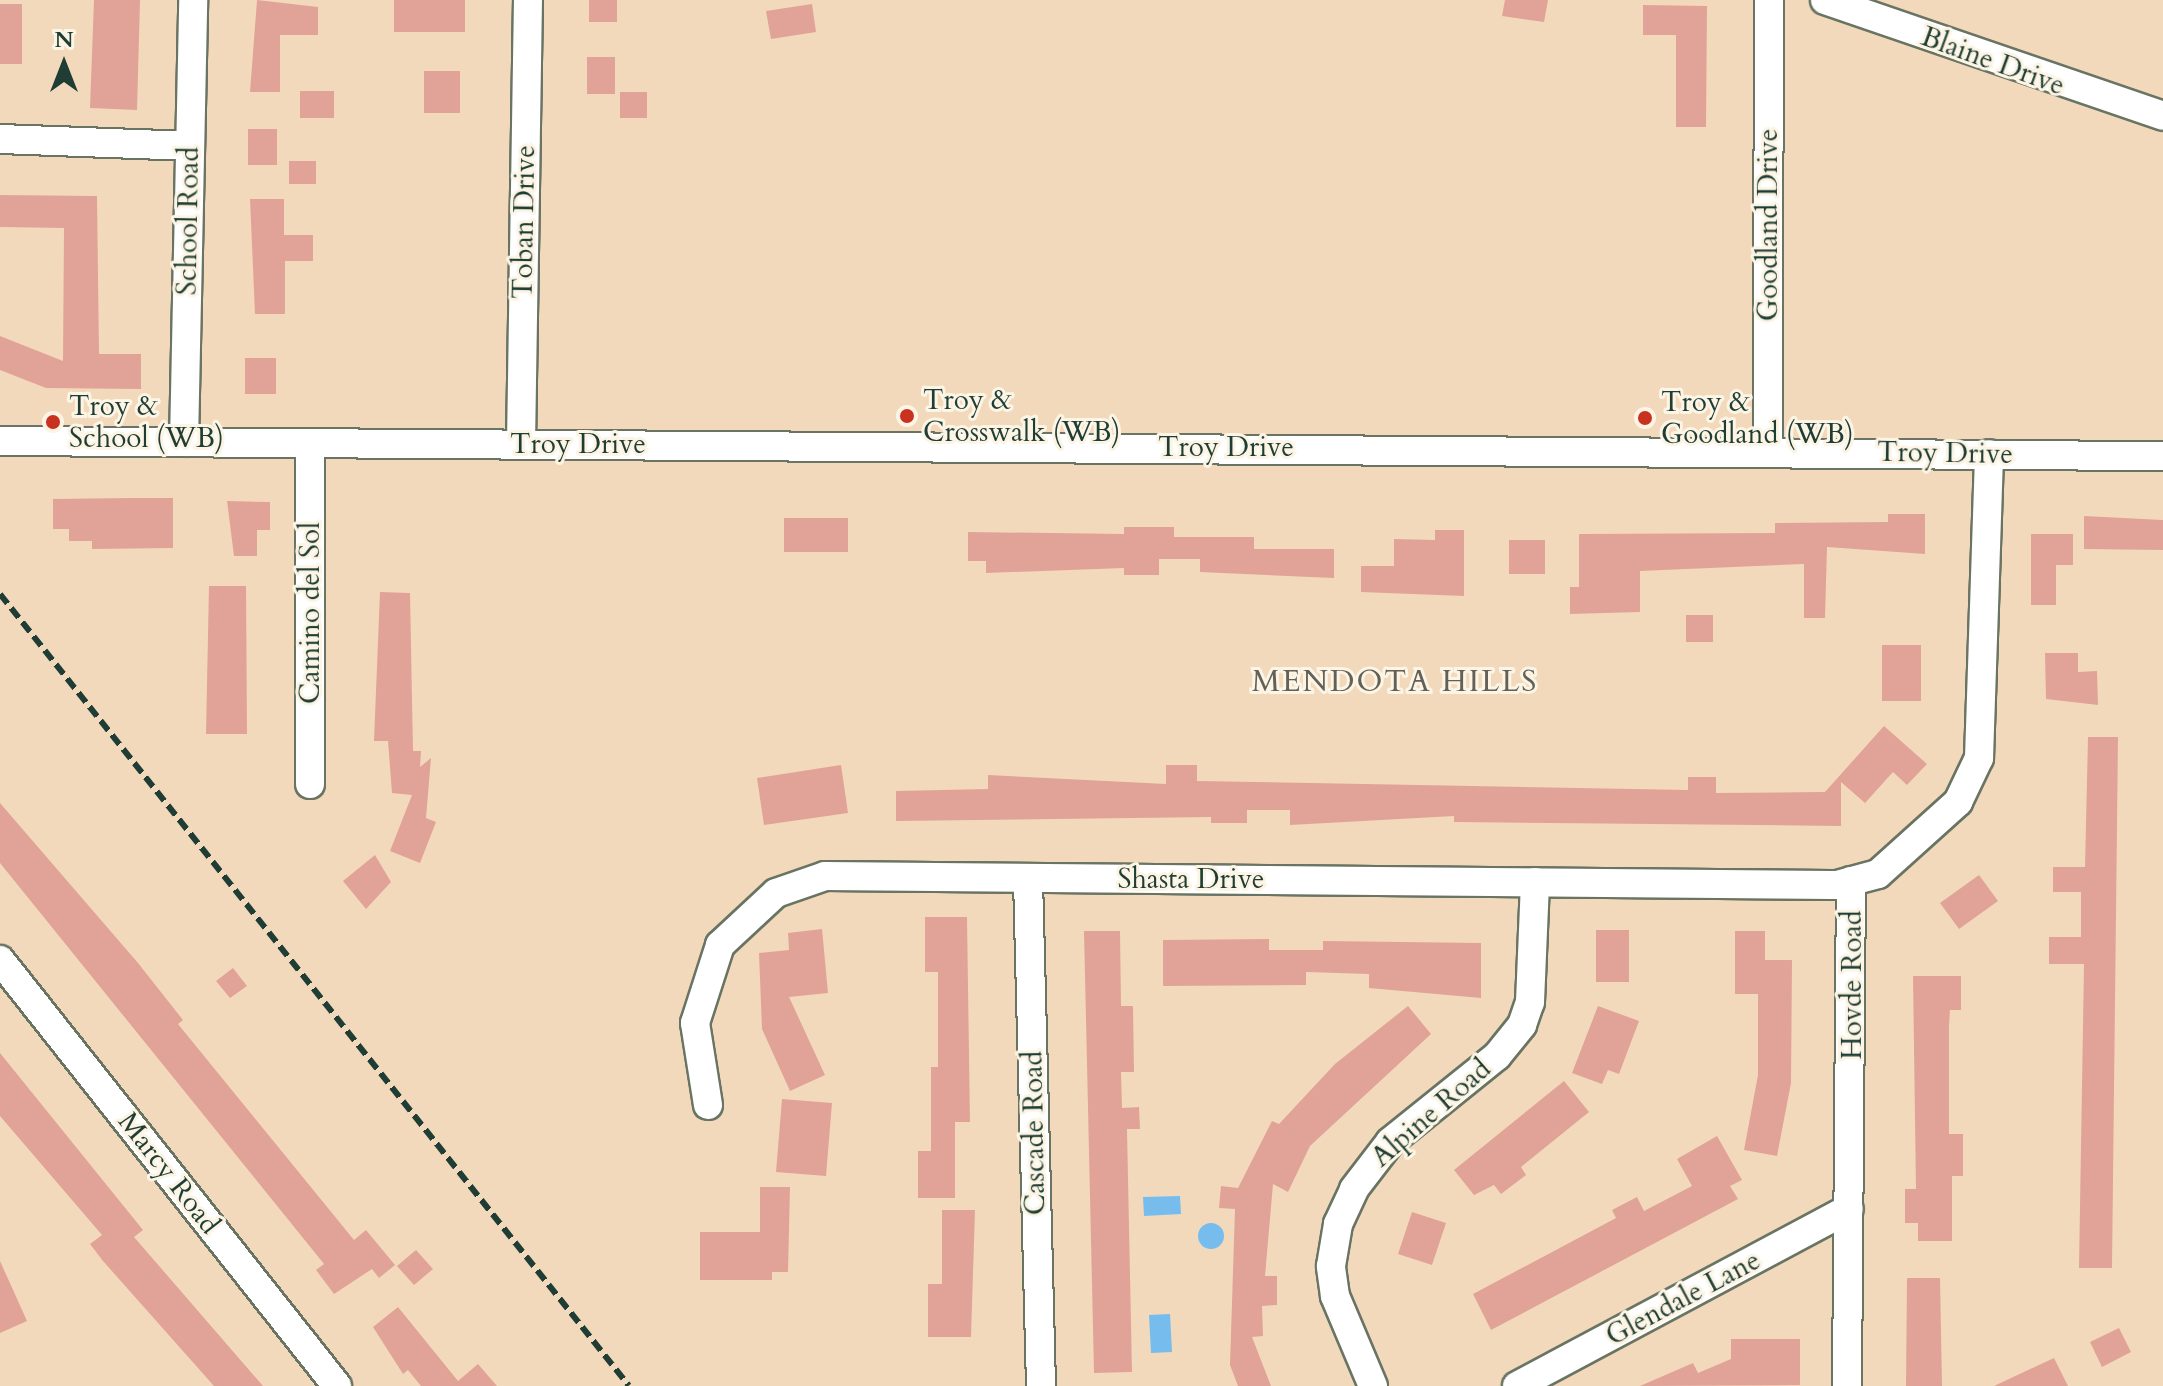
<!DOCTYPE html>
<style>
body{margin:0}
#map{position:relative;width:2163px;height:1386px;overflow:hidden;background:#f3d9bb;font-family:Cardo,serif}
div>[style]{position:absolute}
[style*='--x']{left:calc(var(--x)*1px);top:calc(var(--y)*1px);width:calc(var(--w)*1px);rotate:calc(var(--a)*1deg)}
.water>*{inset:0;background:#76bdee}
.round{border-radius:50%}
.building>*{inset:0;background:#e1a397}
.roads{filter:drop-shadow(2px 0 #697463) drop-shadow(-2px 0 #697463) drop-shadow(0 2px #697463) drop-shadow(0 -2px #697463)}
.minor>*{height:28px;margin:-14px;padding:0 14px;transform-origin:14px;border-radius:14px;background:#fff}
.rail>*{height:6px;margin-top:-3px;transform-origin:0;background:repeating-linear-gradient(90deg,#1f3d34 0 12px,transparent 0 18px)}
.dots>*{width:22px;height:22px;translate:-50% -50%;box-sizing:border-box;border:4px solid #fcf5e5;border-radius:50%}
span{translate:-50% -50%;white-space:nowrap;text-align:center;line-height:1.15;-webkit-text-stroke:6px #fcf5e5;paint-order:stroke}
.street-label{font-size:28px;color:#1f3d34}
.poi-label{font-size:28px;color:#1f3d34}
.left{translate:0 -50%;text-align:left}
.neighbourhood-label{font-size:30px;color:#636157;letter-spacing:2px}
.north{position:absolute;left:24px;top:24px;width:80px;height:80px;-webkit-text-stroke:6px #fcf5e5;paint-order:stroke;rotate:0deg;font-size:22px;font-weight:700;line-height:32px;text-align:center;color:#1f3d34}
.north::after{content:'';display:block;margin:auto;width:28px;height:36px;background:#1f3d34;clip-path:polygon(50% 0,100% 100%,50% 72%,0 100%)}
</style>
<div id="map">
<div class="water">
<div style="clip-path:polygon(1180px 1196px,1181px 1214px,1144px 1216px,1143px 1197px)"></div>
<div class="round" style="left:1198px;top:1223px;width:26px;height:26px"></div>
<div style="clip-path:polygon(1170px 1314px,1172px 1352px,1151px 1353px,1149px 1315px)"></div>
</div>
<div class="building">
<div style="clip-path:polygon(94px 0,140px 0,137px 110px,90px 108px)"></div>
<div style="clip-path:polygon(257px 0,318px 7px,318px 35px,280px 35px,280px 92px,250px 92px)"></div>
<div style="clip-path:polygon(394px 0,465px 0,465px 32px,394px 32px)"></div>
<div style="clip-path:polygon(589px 0,617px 0,617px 22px,589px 22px)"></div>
<div style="clip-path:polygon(1505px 0,1548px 0,1544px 22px,1502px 16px)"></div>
<div style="clip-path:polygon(0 4px,22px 4px,22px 64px,0 64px)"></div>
<div style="clip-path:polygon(812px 4px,816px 32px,771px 39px,766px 11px)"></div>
<div style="clip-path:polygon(1643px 5px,1707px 6px,1706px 127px,1676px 127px,1676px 35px,1643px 35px)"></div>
<div style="clip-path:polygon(587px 57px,615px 57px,615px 94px,587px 94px)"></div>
<div style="clip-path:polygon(424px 71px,460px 71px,460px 113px,424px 113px)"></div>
<div style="clip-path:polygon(300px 91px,334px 91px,334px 118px,300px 118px)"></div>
<div style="clip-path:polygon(620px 92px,647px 92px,647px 118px,620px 118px)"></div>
<div style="clip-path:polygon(248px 129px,277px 129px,277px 165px,248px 165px)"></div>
<div style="clip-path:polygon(289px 161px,316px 161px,316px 184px,289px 184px)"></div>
<div style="clip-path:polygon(0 195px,97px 196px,99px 354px,141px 354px,141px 389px,46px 388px,0 370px,0 336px,63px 361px,64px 228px,0 227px)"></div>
<div style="clip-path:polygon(250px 199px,284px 199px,284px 235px,313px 235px,313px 261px,285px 261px,285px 314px,255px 314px)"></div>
<div style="clip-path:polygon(245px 358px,276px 358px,276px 394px,245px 394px)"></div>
<div style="clip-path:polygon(130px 498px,173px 498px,173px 548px,92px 549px,92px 541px,69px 541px,69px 529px,53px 529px,53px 499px)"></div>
<div style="clip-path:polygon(227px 501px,270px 502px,270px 530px,257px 530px,257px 556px,234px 556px)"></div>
<div style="clip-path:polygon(1888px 514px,1925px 514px,1925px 554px,1827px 547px,1825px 618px,1804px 618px,1804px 564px,1640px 571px,1640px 612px,1570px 614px,1570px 587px,1579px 587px,1579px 534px,1775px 533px,1775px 523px,1888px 522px)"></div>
<div style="clip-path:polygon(2084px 516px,2163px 520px,2163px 550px,2084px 549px)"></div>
<div style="clip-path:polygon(784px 518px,848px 518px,848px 552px,784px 552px)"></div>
<div style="clip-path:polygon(1124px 527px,1174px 527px,1174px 537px,1254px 537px,1254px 549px,1334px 549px,1334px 578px,1200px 572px,1200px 559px,1159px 559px,1159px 575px,1124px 575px,1124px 568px,986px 573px,986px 561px,968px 561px,968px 532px,1124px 534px)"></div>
<div style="clip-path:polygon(1435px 530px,1464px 530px,1464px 596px,1361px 592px,1361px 566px,1394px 566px,1394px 539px,1435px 540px)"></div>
<div style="clip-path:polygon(2031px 534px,2073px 534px,2073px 565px,2056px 565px,2056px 605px,2031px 605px)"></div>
<div style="clip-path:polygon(1509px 540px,1545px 540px,1545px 574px,1509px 574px)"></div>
<div style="clip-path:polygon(209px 586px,246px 586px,247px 734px,206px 734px)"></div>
<div style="clip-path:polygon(380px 592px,410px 593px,413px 751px,421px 751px,420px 767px,431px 758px,426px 818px,436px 822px,420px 863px,390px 851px,412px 795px,392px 793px,388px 741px,374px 741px)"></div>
<div style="clip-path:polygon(1686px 615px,1713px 615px,1713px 642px,1686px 642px)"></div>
<div style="clip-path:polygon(1882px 645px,1921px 645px,1921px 701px,1882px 701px)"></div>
<div style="clip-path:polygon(2045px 653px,2078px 653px,2078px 672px,2097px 671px,2098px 705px,2046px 699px)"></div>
<div style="clip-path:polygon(1884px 726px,1927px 764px,1907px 785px,1893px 772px,1865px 803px,1841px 782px,1841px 826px,1454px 822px,1454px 816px,1290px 825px,1290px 810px,1247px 810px,1247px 823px,1211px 823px,1211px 817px,896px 821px,896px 791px,988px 789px,988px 775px,1166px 784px,1166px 765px,1197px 765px,1197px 781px,1688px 790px,1688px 777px,1716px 777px,1716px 793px,1825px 792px)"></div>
<div style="clip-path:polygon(2088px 737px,2118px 737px,2112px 1268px,2079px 1268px,2084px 964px,2049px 964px,2049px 937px,2081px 937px,2081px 892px,2053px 892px,2053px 867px,2085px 867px)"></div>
<div style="clip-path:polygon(841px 765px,848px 813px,764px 825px,757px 778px)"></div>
<div style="clip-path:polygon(0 803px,138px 963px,183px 1020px,178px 1024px,354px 1240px,366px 1230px,395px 1265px,379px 1278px,372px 1269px,334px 1294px,316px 1270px,324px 1264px,0 863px)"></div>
<div style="clip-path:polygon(375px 855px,391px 882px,366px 909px,343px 881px)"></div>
<div style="clip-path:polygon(1979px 875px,1998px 901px,1959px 929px,1940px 903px)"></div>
<div style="clip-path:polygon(925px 917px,967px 917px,970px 1122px,955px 1122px,955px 1198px,918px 1198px,918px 1151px,931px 1151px,931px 1067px,938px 1067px,938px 972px,925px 972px)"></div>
<div style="clip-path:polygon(822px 929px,828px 993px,789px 997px,825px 1075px,790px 1091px,762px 1029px,759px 953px,789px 950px,788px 933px)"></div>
<div style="clip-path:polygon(1596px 930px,1629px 930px,1629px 982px,1596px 982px)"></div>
<div style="clip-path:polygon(1084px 931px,1120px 931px,1121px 1006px,1133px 1006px,1134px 1072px,1121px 1072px,1122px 1108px,1139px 1107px,1140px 1129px,1127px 1129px,1132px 1372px,1094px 1373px)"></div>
<div style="clip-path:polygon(1735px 931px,1765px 931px,1765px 960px,1792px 960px,1791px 1083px,1777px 1156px,1744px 1150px,1758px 1075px,1758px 994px,1735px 994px)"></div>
<div style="clip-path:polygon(1269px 939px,1269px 950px,1323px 950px,1323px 941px,1481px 943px,1481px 998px,1369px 988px,1369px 974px,1306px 972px,1306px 985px,1163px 986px,1163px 940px)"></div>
<div style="clip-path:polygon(233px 968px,247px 986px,230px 998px,216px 981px)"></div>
<div style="clip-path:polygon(1913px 976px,1961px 976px,1961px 1010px,1950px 1010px,1949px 1026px,1949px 1134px,1963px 1134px,1963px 1176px,1952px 1176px,1952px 1241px,1918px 1241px,1918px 1223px,1905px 1223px,1905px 1189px,1916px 1189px)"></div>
<div style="clip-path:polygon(1408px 1006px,1431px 1034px,1310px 1146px,1288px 1192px,1273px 1184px,1265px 1276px,1277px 1276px,1277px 1305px,1262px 1306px,1263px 1336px,1252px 1337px,1271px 1386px,1238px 1386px,1230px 1365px,1235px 1209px,1219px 1208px,1221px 1186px,1238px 1188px,1272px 1121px,1279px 1124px,1335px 1064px)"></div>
<div style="clip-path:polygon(1598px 1006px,1639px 1021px,1619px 1074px,1608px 1070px,1602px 1084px,1572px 1073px)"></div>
<div style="clip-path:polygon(0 1053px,143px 1230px,134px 1237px,263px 1386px,214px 1386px,103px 1261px,90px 1244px,102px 1235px,0 1116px)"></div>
<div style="clip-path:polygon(1564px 1081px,1589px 1112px,1521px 1167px,1526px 1175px,1501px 1194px,1494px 1185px,1474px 1195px,1454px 1170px)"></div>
<div style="clip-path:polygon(782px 1099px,832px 1103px,826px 1176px,776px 1172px)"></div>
<div style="clip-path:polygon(1717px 1136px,1742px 1180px,1730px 1186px,1738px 1199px,1491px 1330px,1473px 1294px,1616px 1218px,1612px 1210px,1637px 1197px,1644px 1211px,1692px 1186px,1677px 1159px)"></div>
<div style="clip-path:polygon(760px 1187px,790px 1187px,788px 1272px,772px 1272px,772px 1280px,700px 1280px,700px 1232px,760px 1232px)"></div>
<div style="clip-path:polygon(942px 1210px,975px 1210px,971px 1337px,928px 1337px,928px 1284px,942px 1284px)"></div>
<div style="clip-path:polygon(1412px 1212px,1446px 1223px,1432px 1265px,1398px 1254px)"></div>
<div style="clip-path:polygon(416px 1250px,433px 1269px,414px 1285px,397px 1266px)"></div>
<div style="clip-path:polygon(0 1261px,27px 1321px,0 1333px)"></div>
<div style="clip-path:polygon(1907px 1278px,1940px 1278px,1942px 1386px,1906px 1386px)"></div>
<div style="clip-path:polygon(398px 1307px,458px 1381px,478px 1364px,497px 1386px,421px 1386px,408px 1370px,403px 1374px,373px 1327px)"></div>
<div style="clip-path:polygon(2119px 1328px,2131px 1352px,2102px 1367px,2090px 1342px)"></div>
<div style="clip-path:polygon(1731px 1339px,1800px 1339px,1800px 1385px,1640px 1386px,1693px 1363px,1698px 1373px,1731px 1359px)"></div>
<div style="clip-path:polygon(2054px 1358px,2068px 1386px,1994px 1386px)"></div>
</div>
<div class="roads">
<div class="minor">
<div style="--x:1825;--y:0;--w:357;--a:18.9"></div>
<div style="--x:0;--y:139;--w:189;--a:2.1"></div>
<div style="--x:0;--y:441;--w:2163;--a:0.4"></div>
<div style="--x:184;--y:442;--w:442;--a:-88.8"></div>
<div style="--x:310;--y:443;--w:341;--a:90"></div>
<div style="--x:521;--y:444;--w:444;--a:-89.1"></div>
<div style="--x:1768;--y:449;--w:449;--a:-89.9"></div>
<div style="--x:1028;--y:879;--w:507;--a:88.53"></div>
<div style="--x:0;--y:960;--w:543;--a:51.65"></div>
<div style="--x:708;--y:1105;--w:83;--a:-99"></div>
<div style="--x:695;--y:1023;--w:82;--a:-72.2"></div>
<div style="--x:720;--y:945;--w:76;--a:-42.9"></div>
<div style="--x:776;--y:893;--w:52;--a:-19.1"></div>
<div style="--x:825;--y:876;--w:1012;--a:0.51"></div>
<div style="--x:1837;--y:885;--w:42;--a:-15"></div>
<div style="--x:1878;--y:874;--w:108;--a:-42"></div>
<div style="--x:1958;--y:802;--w:49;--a:-64.5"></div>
<div style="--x:1979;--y:758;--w:304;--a:-88.1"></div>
<div style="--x:1373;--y:1386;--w:98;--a:-112.9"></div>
<div style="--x:1335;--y:1296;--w:30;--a:-98"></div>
<div style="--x:1331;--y:1266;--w:43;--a:-80.5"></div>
<div style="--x:1338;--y:1224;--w:38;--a:-65"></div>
<div style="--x:1354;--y:1189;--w:59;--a:-52.5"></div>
<div style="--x:1390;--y:1142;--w:137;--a:-38.8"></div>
<div style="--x:1497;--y:1056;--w:40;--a:-51"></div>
<div style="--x:1522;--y:1025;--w:24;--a:-71"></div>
<div style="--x:1530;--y:1002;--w:120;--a:-87.6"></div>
<div style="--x:1517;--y:1386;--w:376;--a:-28.1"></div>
<div style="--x:1847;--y:1386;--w:505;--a:-89.55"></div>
</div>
</div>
<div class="rail">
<div style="--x:0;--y:594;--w:1011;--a:51.54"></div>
</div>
<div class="dots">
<div style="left:907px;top:416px;background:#c8321e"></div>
<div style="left:1645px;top:418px;background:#c8321e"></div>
<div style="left:53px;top:422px;background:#c8321e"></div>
</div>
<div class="street-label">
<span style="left:1993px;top:61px;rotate:20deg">Blaine Drive</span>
<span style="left:188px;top:221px;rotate:-89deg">School Road</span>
<span style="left:524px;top:222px;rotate:-89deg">Toban Drive</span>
<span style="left:1768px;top:225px;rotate:-90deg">Goodland Drive</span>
<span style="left:578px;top:444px">Troy Drive</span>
<span style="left:1226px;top:447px">Troy Drive</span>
<span style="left:1945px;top:453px;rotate:1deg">Troy Drive</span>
<span style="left:310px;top:613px;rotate:-90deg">Camino del Sol</span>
<span style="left:1191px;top:879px">Shasta Drive</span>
<span style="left:1852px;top:985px;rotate:-90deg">Hovde Road</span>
<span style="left:1431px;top:1113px;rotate:-41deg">Alpine Road</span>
<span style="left:1034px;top:1133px;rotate:-91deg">Cascade Road</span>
<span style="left:169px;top:1173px;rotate:52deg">Marcy Road</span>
<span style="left:1683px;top:1298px;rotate:-28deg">Glendale Lane</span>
</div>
<div class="poi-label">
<span class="left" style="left:923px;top:416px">Troy &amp;<br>Crosswalk (WB)</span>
<span class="left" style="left:1661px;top:418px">Troy &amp;<br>Goodland (WB)</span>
<span class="left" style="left:69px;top:422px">Troy &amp;<br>School (WB)</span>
</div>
<div class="neighbourhood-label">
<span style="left:1395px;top:682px">MENDOTA HILLS</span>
</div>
<div class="north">N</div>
</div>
